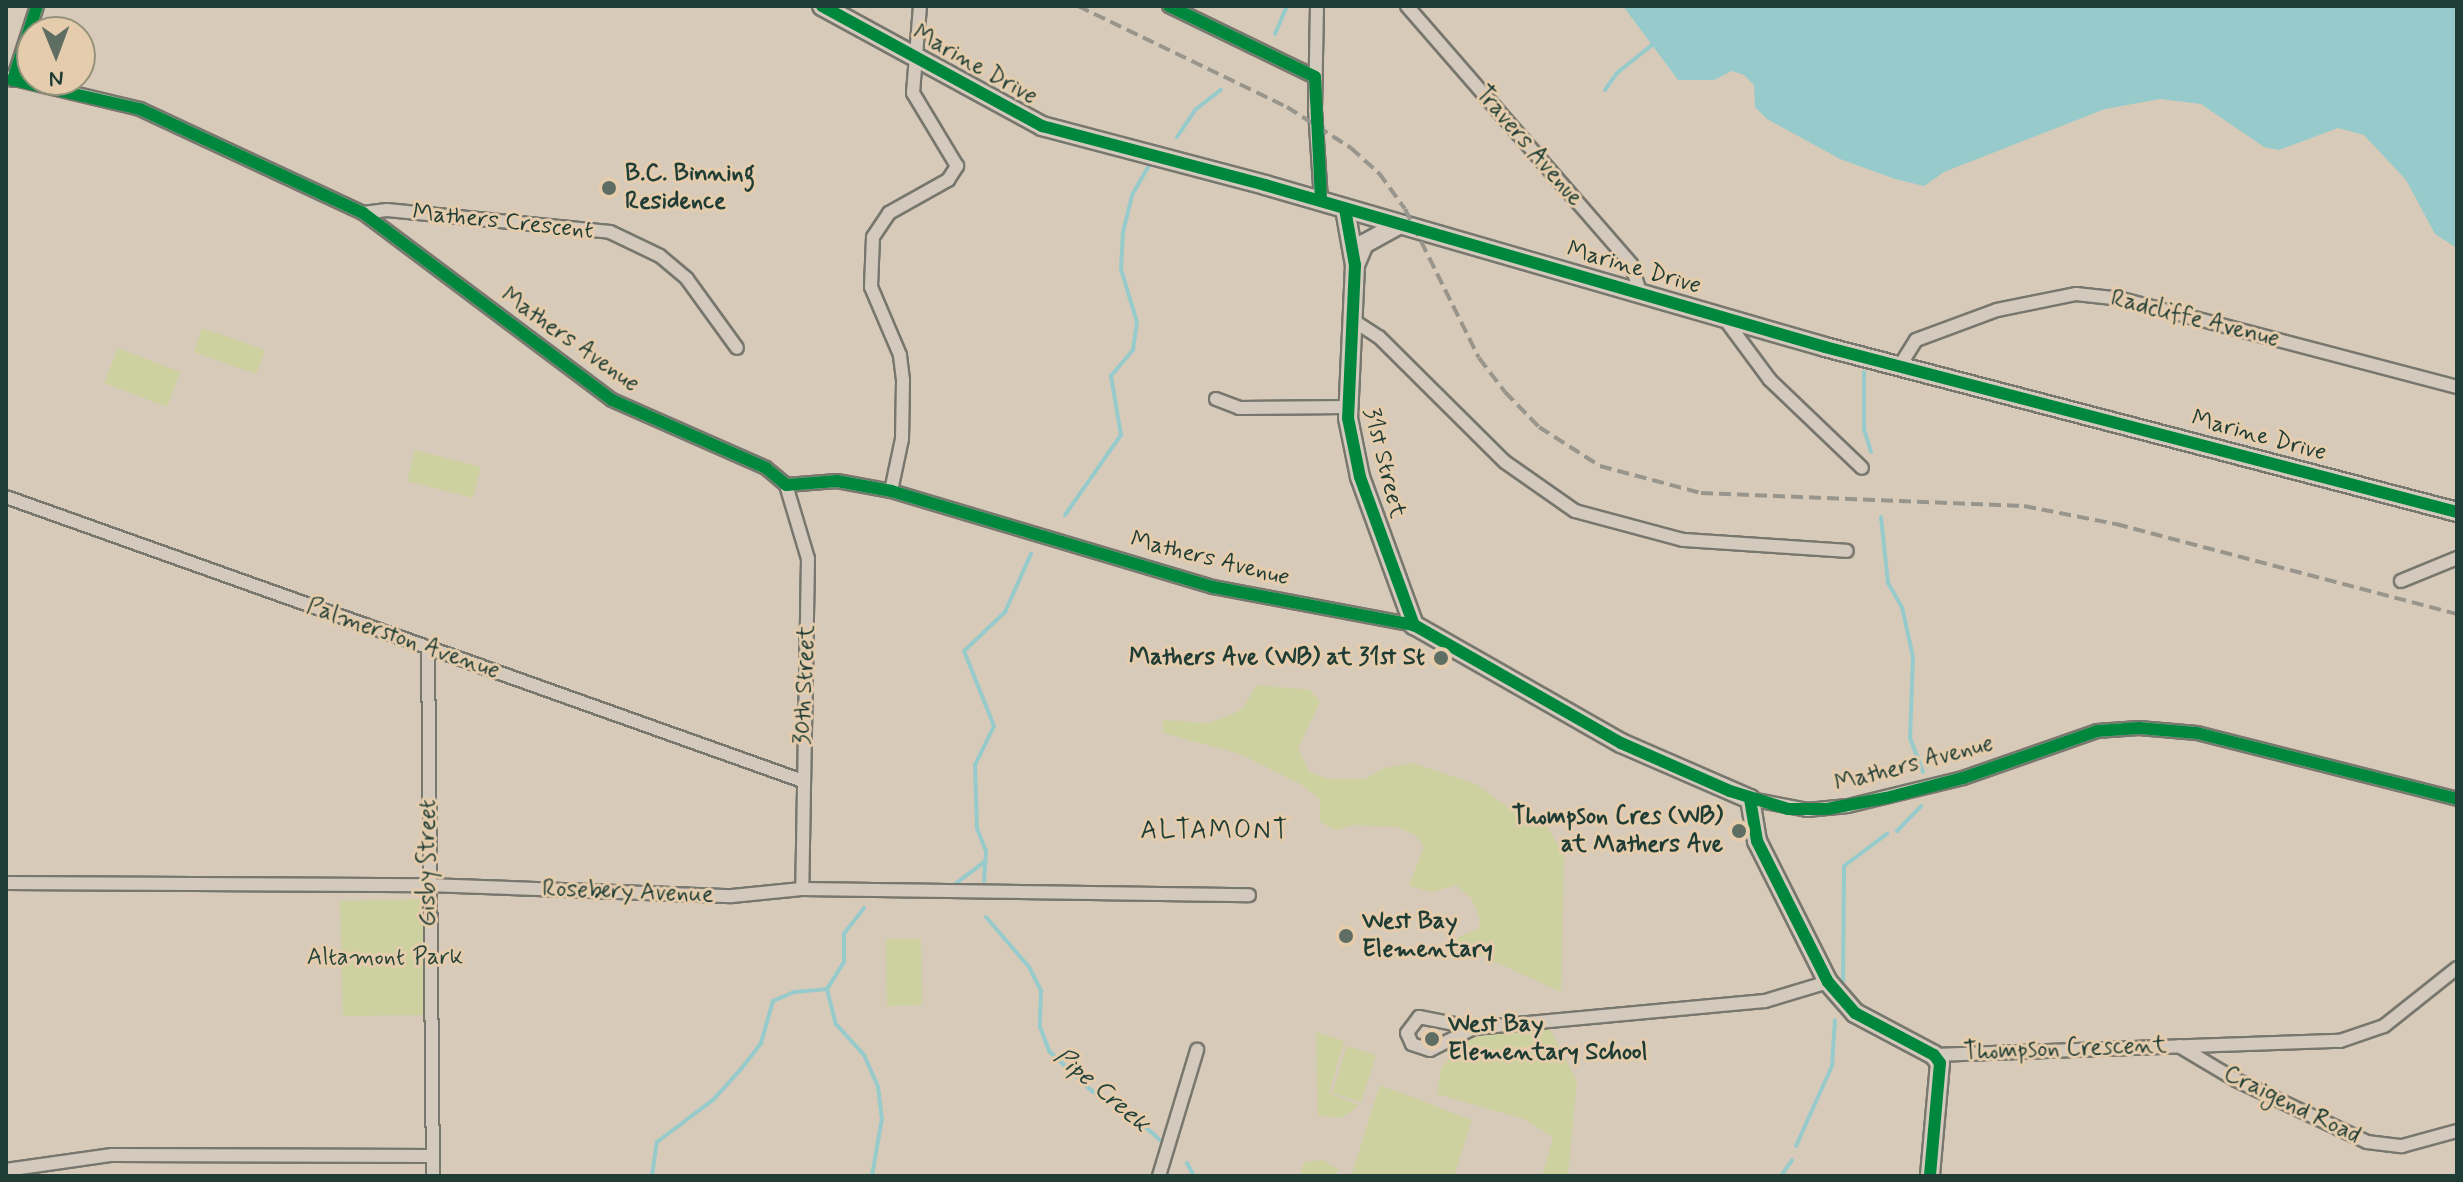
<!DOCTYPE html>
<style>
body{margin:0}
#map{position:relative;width:2463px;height:1182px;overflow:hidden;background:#d7cab9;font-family:Mynerve,sans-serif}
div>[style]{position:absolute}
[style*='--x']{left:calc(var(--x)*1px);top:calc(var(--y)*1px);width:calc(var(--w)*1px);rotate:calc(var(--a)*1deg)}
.green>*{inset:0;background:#cdd1a0}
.water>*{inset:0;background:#97cbcb}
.stream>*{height:4px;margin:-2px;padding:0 2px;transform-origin:2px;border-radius:2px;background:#97cbcb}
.roads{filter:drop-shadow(2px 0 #77776e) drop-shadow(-2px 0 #77776e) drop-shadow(0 2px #77776e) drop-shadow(0 -2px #77776e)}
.street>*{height:12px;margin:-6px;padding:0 6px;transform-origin:6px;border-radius:6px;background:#d3c9bd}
.secondary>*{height:18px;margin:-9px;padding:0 9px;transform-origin:9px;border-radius:9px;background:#d3c9bd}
.rail>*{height:4px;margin-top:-2px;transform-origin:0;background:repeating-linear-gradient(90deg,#98958c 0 12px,transparent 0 18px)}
.cycleway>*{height:12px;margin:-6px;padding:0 6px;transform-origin:6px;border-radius:6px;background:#00873e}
.dots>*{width:22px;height:22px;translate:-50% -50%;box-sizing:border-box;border:4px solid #e4ccac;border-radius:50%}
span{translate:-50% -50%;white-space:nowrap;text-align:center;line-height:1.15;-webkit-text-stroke:6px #e4ccac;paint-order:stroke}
.street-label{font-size:24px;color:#1f3d34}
.poi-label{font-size:24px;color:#1f3d34;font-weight:700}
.left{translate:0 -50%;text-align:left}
.right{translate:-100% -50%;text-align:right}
.park-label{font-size:24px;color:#274538}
.neighbourhood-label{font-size:26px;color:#1f3d34;letter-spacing:2px}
.water-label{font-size:26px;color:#24443c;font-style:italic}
.frame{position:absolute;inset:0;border:8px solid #1f3d34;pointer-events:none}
.north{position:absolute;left:16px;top:16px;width:80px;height:80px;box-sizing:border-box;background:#e4ccac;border:2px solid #95937c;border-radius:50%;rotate:179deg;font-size:22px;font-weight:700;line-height:32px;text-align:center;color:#1f3d34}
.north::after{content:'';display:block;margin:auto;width:28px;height:36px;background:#5f6e63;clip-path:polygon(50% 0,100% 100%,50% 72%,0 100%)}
</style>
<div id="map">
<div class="green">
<div style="clip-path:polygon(202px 328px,265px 350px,256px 374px,194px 352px)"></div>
<div style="clip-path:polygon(118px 348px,180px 372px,167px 407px,104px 383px)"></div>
<div style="clip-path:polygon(415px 450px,481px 467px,473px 498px,407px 481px)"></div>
<div style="clip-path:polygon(1257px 685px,1310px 690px,1320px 702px,1298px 748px,1309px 772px,1329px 779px,1365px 779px,1384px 768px,1413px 763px,1476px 784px,1511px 810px,1545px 822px,1564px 856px,1561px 992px,1458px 945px,1457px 938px,1479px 928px,1480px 919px,1471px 898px,1456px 885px,1433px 892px,1409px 886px,1424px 846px,1415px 835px,1398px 827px,1353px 825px,1336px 830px,1320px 822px,1320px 800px,1302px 785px,1240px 754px,1163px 733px,1163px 720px,1207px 723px,1226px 717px,1242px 709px)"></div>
<div style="clip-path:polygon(427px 899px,430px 1015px,343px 1016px,340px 901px)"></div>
<div style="clip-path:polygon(886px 939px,921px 939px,922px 1005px,887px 1006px)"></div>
<div style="clip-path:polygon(1549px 1027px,1577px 1081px,1568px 1176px,1542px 1176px,1553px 1137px,1524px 1119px,1437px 1094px,1441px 1069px,1461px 1043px,1482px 1035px)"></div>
<div style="clip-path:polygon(1316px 1032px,1344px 1041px,1329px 1093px,1359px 1105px,1342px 1118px,1318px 1115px)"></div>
<div style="clip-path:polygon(1347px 1046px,1376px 1055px,1361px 1102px,1332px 1093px)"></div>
<div style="clip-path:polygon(1380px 1085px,1472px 1120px,1454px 1176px,1351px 1176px)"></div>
<div style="clip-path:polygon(1323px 1160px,1338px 1169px,1336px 1176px,1300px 1176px,1304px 1162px)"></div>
</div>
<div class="water">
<div style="clip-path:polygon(1623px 6px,2457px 6px,2457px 248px,2435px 234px,2406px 180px,2364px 135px,2338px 128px,2279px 150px,2264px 147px,2201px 104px,2160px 99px,2105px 109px,1944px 172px,1924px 186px,1895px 179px,1840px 159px,1767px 119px,1755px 107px,1754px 85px,1744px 75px,1732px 71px,1714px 80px,1678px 80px)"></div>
</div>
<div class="stream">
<div style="--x:1275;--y:34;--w:30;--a:-67"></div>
<div style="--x:1605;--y:90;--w:21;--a:-55"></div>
<div style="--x:1617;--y:73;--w:45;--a:-38.7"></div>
<div style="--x:1177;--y:137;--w:32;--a:-56"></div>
<div style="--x:1195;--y:110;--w:33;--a:-38"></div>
<div style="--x:1864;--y:372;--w:57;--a:90"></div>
<div style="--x:1864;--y:429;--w:24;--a:73"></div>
<div style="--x:1065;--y:515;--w:98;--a:-55"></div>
<div style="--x:1121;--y:435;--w:60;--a:-99.6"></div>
<div style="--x:1111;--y:376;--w:34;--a:-50"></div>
<div style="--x:1133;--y:350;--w:28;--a:-82"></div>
<div style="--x:1137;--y:322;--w:55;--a:-106.8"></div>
<div style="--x:1121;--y:269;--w:37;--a:-87"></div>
<div style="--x:1123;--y:232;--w:38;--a:-76"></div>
<div style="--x:1132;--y:195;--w:32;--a:-60"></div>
<div style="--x:1881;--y:517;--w:66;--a:83.9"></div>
<div style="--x:1888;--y:583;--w:28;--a:60"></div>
<div style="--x:1902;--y:607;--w:51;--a:77.6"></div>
<div style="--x:1913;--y:657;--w:81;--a:92.1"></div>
<div style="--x:1910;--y:738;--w:36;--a:69"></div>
<div style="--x:1897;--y:831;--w:35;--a:-46"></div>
<div style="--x:984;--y:881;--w:30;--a:-86"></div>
<div style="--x:986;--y:851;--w:24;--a:-112"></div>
<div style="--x:977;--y:829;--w:64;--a:-91.8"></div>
<div style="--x:975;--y:765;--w:43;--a:-64"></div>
<div style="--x:994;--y:726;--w:81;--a:-111.8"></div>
<div style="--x:964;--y:651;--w:57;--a:-43.6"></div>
<div style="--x:1005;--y:612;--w:64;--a:-65.9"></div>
<div style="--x:955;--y:884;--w:36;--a:-37"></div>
<div style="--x:864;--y:908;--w:33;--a:128"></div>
<div style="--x:844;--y:934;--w:28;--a:90"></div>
<div style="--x:844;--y:962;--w:32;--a:122"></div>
<div style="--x:827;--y:989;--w:36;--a:76"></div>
<div style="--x:836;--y:1024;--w:42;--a:47.9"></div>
<div style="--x:864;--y:1055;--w:35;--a:66"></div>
<div style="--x:878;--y:1087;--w:31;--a:83"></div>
<div style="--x:882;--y:1118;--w:59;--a:99.8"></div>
<div style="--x:986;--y:917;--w:66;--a:49.3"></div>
<div style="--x:1029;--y:967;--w:27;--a:63"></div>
<div style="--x:1041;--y:991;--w:36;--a:92"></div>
<div style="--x:1040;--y:1027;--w:26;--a:69"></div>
<div style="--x:1049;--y:1051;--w:59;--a:42.9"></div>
<div style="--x:1092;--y:1091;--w:44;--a:30.1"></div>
<div style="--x:1130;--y:1113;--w:40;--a:42"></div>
<div style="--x:1843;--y:983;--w:117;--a:-89.5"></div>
<div style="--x:1844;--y:866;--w:54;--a:-36.7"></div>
<div style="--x:1796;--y:1146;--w:88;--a:-65.8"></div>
<div style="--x:1832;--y:1066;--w:46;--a:-86.3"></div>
<div style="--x:1187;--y:1163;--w:15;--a:62"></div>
<div style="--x:652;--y:1176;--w:34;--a:-82"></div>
<div style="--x:657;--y:1142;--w:70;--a:-36.9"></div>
<div style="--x:713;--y:1100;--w:42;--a:-47.9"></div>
<div style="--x:741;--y:1069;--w:33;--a:-52"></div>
<div style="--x:761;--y:1043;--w:44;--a:-74.1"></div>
<div style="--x:773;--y:1001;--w:23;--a:-23"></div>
<div style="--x:794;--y:992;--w:33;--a:-5"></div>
<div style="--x:1781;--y:1176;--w:19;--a:-55"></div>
</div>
<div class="roads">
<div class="street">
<div style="--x:1169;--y:6;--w:162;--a:25.9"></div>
<div style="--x:1317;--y:6;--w:104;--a:91.1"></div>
<div style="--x:1315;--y:110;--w:91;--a:86.2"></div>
<div style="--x:1407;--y:6;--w:342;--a:49"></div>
<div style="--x:1631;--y:264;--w:29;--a:72"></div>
<div style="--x:6;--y:77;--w:138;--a:13.4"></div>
<div style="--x:140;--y:109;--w:246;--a:25"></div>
<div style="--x:363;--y:213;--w:311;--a:36.9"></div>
<div style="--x:612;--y:400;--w:168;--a:23.8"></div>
<div style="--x:766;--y:468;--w:26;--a:40"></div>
<div style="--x:786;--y:485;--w:51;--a:-4.5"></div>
<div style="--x:837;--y:481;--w:55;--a:10.5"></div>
<div style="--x:891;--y:491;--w:336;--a:16.6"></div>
<div style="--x:1213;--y:587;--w:205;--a:10.7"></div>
<div style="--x:13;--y:80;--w:78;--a:-72"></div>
<div style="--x:363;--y:213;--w:24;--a:-7"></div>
<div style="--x:387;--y:210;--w:224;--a:5.6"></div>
<div style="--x:610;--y:232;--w:55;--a:25.6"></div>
<div style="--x:660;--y:256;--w:35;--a:40"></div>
<div style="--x:687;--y:279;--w:85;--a:54.1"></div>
<div style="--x:1724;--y:318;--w:77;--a:53.4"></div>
<div style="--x:1770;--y:380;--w:127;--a:43.7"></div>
<div style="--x:1351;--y:319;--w:33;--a:33"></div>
<div style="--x:1379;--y:337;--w:177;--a:44.8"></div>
<div style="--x:1505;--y:462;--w:85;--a:35"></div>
<div style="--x:1575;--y:511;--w:112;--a:15"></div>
<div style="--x:1683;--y:540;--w:164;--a:3.8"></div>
<div style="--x:1901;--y:364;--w:28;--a:-58"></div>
<div style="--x:1916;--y:340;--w:86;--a:-20.3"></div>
<div style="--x:1997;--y:310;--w:81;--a:-11.4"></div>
<div style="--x:2076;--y:294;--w:46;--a:6.2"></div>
<div style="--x:2122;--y:299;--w:346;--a:14.7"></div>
<div style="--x:1216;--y:399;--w:25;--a:21"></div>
<div style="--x:1239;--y:408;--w:108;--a:-0.5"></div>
<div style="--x:786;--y:485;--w:77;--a:73.4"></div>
<div style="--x:808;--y:559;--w:330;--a:91"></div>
<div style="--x:891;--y:491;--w:53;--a:-78.1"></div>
<div style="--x:902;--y:439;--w:59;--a:-89"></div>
<div style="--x:903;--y:380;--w:25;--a:-97"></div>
<div style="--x:900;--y:355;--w:74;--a:-113.1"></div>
<div style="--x:871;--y:287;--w:50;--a:-87.7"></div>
<div style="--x:873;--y:237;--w:29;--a:-56"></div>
<div style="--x:889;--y:213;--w:68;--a:-29.2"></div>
<div style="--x:948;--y:180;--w:17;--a:-57"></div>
<div style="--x:957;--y:166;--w:85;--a:-121.1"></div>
<div style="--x:913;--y:93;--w:87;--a:-85.4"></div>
<div style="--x:6;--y:497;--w:843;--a:19.62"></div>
<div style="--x:2401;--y:581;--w:61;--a:-22.3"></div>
<div style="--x:428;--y:647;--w:529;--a:89.46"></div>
<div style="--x:1750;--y:799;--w:58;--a:10.9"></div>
<div style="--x:1807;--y:810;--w:41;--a:-5.6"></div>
<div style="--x:1848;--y:806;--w:118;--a:-13.7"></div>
<div style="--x:1963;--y:778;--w:142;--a:-19.3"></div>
<div style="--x:2097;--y:731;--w:42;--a:-4.1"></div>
<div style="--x:2139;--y:728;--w:58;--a:4.9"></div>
<div style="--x:2197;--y:733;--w:268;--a:14.2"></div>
<div style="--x:6;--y:883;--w:421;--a:0.3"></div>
<div style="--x:427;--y:885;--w:305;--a:2.1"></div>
<div style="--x:732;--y:896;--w:70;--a:-5.7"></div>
<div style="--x:802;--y:889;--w:447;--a:0.8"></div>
<div style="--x:1474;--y:1028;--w:49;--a:153.4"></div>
<div style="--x:1430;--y:1050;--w:19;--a:-162"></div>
<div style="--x:1412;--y:1044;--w:12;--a:-114"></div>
<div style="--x:1407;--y:1033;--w:20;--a:-53"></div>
<div style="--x:1419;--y:1017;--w:56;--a:11.3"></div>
<div style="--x:1474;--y:1028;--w:292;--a:-5.3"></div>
<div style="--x:1765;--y:1001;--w:66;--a:-16.8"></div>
<div style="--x:2179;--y:1046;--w:66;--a:30.8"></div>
<div style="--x:2236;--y:1080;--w:145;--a:25.3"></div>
<div style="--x:2367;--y:1142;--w:35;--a:7"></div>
<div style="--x:2402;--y:1146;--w:57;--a:-15.3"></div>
<div style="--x:1934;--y:1055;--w:406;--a:-2"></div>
<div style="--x:2340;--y:1041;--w:46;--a:-18.8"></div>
<div style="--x:2384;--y:1026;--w:93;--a:-38.5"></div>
<div style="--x:6;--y:1170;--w:107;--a:-8.1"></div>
<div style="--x:112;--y:1155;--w:321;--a:0.2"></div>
<div style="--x:1159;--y:1176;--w:132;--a:-73.2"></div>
</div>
<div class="secondary">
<div style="--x:822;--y:6;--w:251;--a:28.6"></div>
<div style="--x:1042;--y:126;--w:231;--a:14.8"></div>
<div style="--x:1265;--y:185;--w:583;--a:16.13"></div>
<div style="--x:1825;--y:347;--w:653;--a:14.63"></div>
<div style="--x:1345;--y:209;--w:57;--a:79.9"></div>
<div style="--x:1355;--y:265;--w:153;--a:92.6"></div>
<div style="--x:1348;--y:418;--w:60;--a:78.5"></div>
<div style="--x:1360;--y:477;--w:158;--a:70"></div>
<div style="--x:1414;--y:625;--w:238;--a:29.7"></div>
<div style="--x:1621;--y:743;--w:141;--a:23.5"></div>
<div style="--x:1750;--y:799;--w:43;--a:80.5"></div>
<div style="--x:1757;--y:841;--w:158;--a:63.3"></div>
<div style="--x:1828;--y:982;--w:41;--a:48.9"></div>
<div style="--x:1855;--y:1013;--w:89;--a:28"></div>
<div style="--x:1934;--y:1055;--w:10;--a:53"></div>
<div style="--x:1940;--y:1063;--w:113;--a:95.1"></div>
<div style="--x:1355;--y:265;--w:23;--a:-67"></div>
<div style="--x:1364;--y:244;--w:41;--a:-29.1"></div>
</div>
</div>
<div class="rail">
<div style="--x:1078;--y:6;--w:232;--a:25.8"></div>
<div style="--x:1287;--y:107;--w:76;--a:32.6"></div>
<div style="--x:1351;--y:148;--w:38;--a:42"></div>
<div style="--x:1379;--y:173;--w:44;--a:54.2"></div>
<div style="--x:1405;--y:209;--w:166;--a:63.6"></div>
<div style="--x:1479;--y:358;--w:43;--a:52.6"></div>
<div style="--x:1505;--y:392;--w:49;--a:45.8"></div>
<div style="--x:1539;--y:427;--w:72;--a:32.6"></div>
<div style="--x:1600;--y:466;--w:105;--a:15"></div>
<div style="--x:1701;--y:493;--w:323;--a:2.3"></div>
<div style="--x:2024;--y:506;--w:94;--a:11.1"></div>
<div style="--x:2116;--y:524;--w:353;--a:14.8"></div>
</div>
<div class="cycleway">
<div style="--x:37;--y:6;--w:78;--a:108"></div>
<div style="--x:13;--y:80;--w:130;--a:12.9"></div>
<div style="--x:140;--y:109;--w:246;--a:25"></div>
<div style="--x:363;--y:213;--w:311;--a:36.9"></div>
<div style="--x:612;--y:400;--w:168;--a:23.8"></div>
<div style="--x:766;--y:468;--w:26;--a:40"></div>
<div style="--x:786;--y:485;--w:51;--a:-4.5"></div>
<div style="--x:837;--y:481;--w:55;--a:10.5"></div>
<div style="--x:891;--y:491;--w:336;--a:16.6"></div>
<div style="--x:1213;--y:587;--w:205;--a:10.7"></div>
<div style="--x:1414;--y:625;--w:238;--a:29.7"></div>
<div style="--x:1621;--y:743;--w:119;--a:23.8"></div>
<div style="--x:1730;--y:791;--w:61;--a:17.2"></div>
<div style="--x:1788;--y:809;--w:39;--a:0"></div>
<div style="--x:1827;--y:809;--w:60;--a:-10.6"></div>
<div style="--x:1886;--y:798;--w:80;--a:-14.6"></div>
<div style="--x:1963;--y:778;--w:142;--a:-19.3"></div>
<div style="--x:2097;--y:731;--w:42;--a:-4.1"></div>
<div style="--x:2139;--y:728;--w:58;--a:4.9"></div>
<div style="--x:2197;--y:733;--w:268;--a:14.2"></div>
<div style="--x:822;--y:6;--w:251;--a:28.6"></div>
<div style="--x:1042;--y:126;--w:231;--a:14.8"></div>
<div style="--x:1265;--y:185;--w:583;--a:16.13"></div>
<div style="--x:1825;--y:347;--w:653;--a:14.63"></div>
<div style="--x:1169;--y:6;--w:162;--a:25.9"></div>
<div style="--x:1315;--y:77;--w:124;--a:87.2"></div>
<div style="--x:1345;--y:209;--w:57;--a:79.9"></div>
<div style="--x:1355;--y:265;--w:153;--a:92.6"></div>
<div style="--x:1348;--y:418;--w:60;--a:78.5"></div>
<div style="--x:1360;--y:477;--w:158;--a:70"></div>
<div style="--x:1750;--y:799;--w:43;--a:80.5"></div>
<div style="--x:1757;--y:841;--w:158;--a:63.3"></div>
<div style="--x:1828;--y:982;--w:41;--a:48.9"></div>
<div style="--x:1855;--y:1013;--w:89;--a:28"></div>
<div style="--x:1934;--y:1055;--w:10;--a:53"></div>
<div style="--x:1940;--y:1063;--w:113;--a:95.1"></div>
</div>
<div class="dots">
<div style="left:609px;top:188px;background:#5f6e63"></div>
<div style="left:1441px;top:658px;background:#5f6e63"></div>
<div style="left:1739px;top:831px;background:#5f6e63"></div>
<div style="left:1346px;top:936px;background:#5f6e63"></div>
<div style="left:1432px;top:1039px;background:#5f6e63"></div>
</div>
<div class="street-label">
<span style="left:975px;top:65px;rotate:29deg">Marine Drive</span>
<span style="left:1529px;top:146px;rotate:49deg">Travers Avenue</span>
<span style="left:503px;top:222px;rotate:6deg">Mathers Crescent</span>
<span style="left:1634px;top:268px;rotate:16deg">Marine Drive</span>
<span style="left:2195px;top:319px;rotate:14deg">Radcliffe Avenue</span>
<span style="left:570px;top:340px;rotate:35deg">Mathers Avenue</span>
<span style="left:2259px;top:436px;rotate:15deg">Marine Drive</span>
<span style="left:1384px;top:463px;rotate:76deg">31st Street</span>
<span style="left:1210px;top:559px;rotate:14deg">Mathers Avenue</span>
<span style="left:403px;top:639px;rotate:19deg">Palmerston Avenue</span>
<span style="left:805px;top:685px;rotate:-88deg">30th Street</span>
<span style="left:1914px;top:764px;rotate:-15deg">Mathers Avenue</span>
<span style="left:428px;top:863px;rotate:-90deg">Gisby Street</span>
<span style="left:628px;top:892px;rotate:2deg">Rosebery Avenue</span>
<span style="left:2065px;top:1049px;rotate:-2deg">Thompson Crescent</span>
<span style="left:2292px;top:1105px;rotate:26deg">Craigend Road</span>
</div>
<div class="poi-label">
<span class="left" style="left:625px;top:188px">B.C. Binning<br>Residence</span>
<span class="right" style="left:1425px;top:658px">Mathers Ave (WB) at 31st St</span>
<span class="right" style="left:1723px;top:831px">Thompson Cres (WB)<br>at Mathers Ave</span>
<span class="left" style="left:1362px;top:936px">West Bay<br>Elementary</span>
<span class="left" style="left:1448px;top:1039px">West Bay<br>Elementary School</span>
</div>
<div class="park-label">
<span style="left:385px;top:958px">Altamont Park</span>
</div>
<div class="neighbourhood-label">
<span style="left:1215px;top:832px">ALTAMONT</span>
</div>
<div class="water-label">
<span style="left:1101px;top:1091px;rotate:40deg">Pipe Creek</span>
</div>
<div class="frame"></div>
<div class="north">N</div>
</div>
